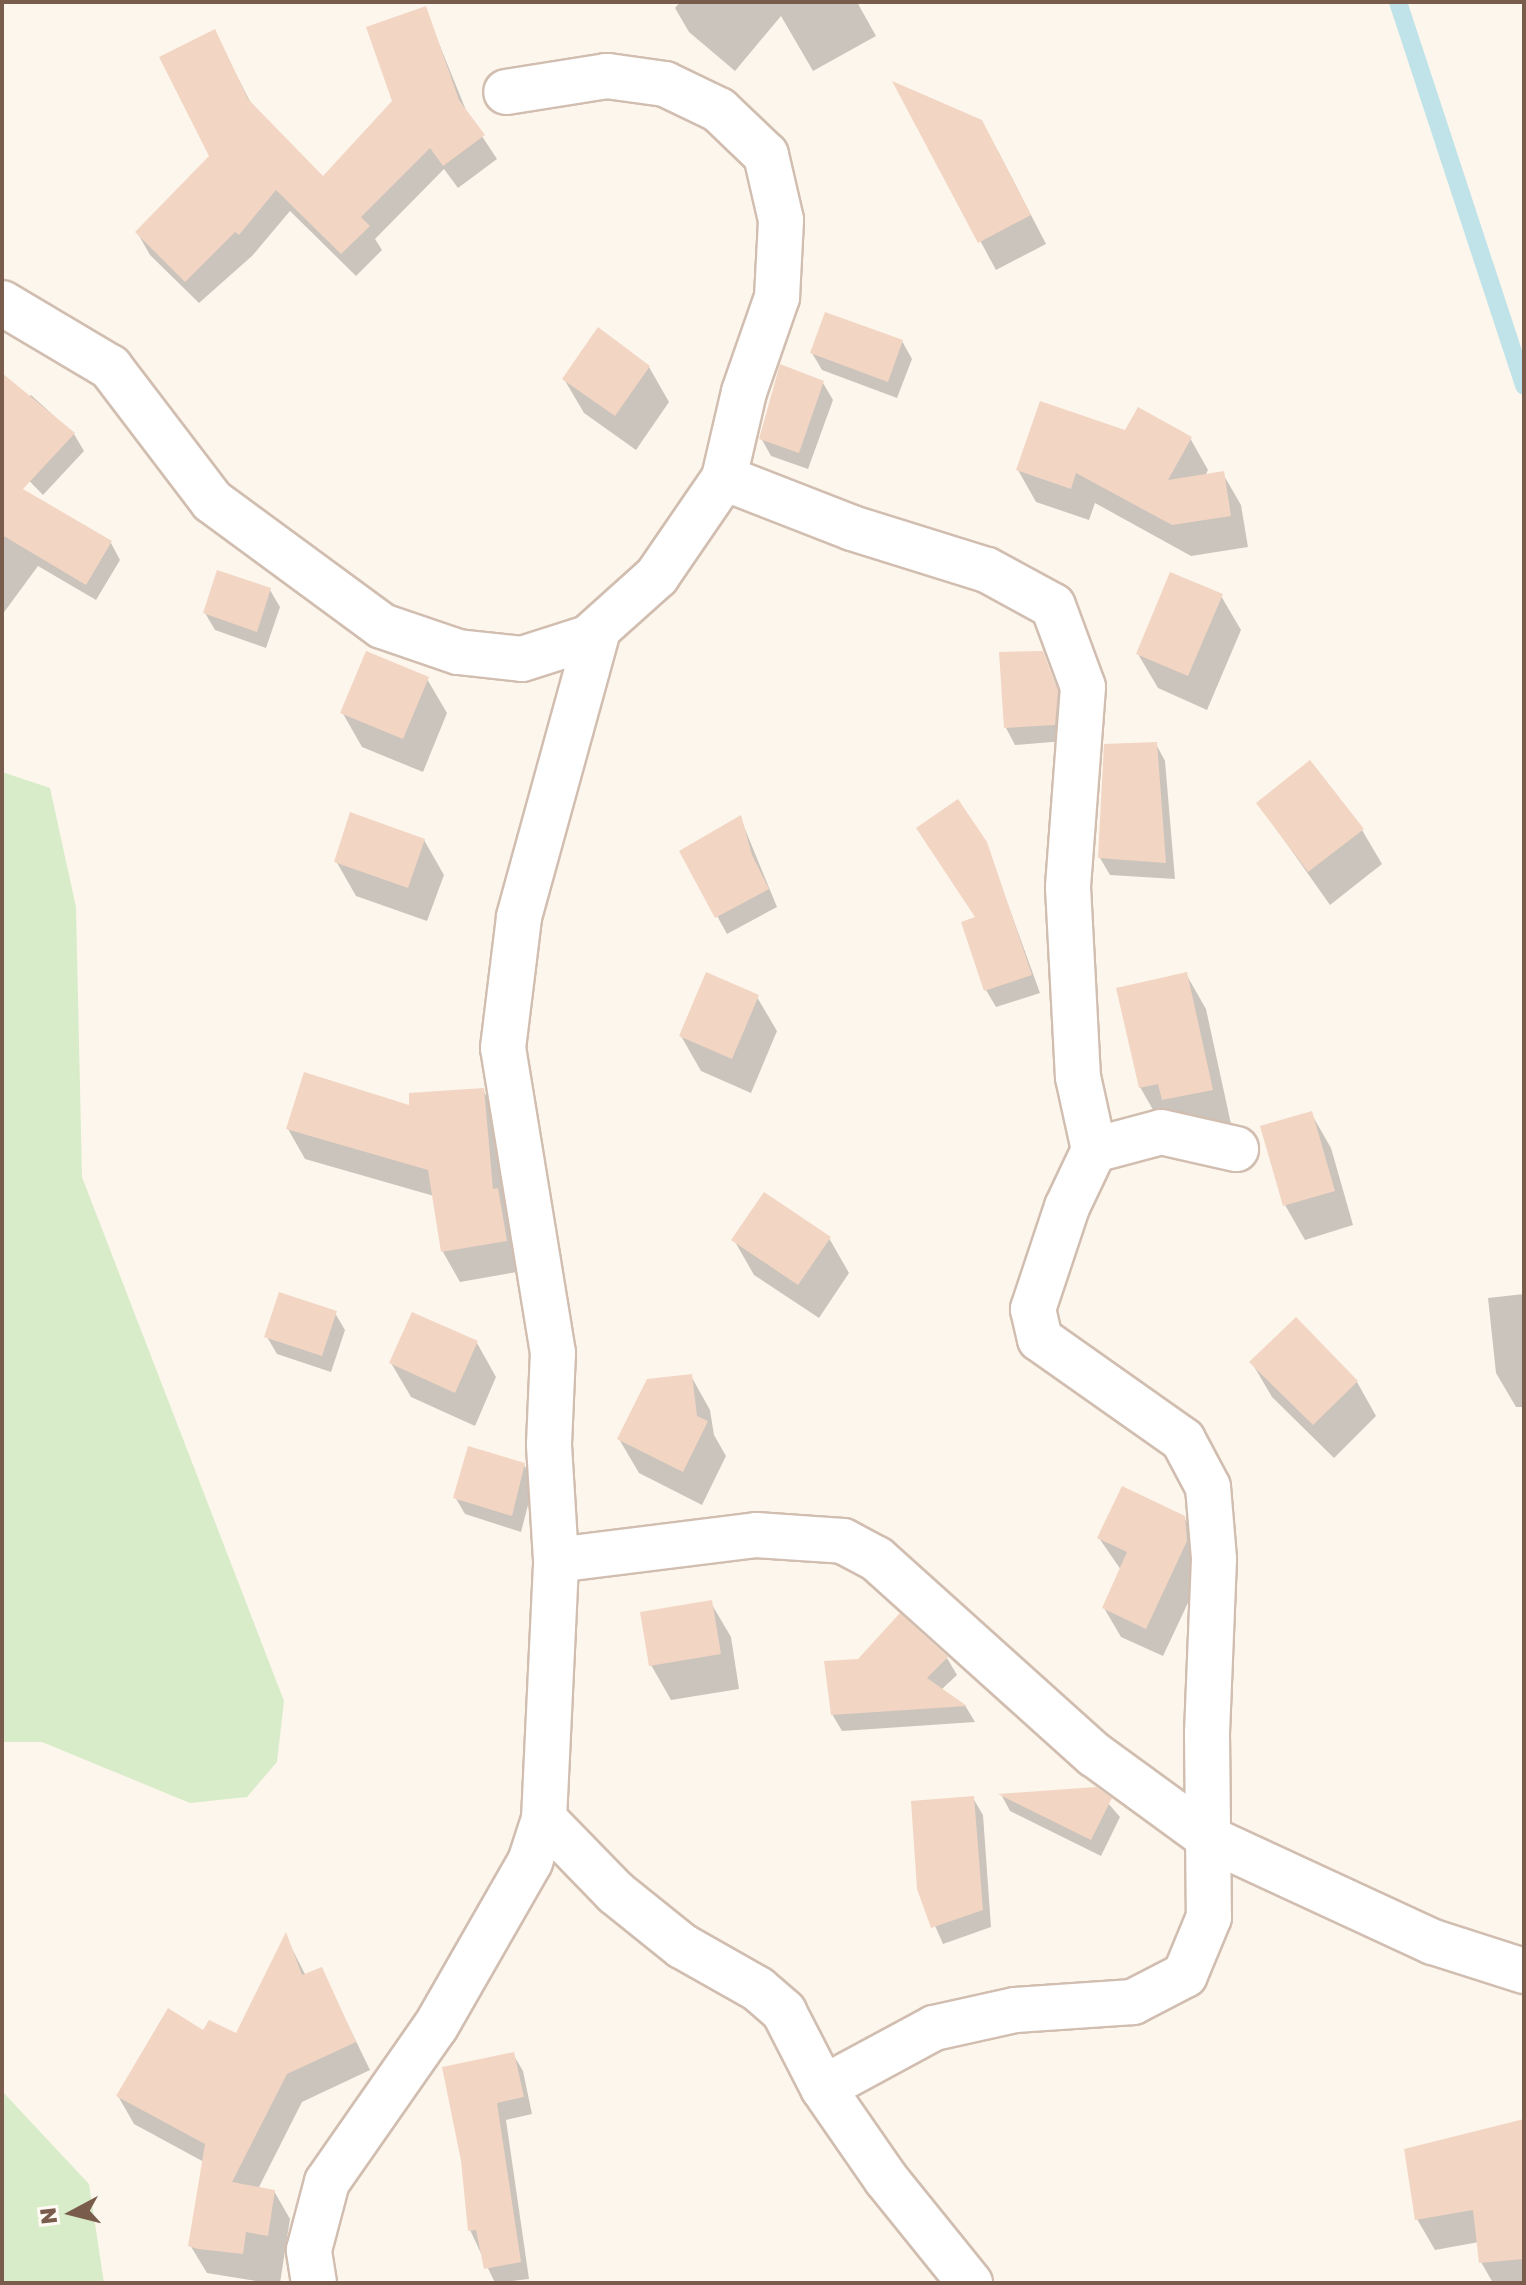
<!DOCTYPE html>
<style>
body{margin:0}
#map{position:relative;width:1526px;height:2285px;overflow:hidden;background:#fdf6ec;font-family:"Golos Text",sans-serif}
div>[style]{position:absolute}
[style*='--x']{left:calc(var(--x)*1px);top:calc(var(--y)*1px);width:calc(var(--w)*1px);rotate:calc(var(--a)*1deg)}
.green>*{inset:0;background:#d8ecc9}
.shadow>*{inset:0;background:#0003}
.stream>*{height:18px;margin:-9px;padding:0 9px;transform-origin:9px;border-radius:9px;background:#bfe3e8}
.building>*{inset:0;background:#f3d5c3}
.roads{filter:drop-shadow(2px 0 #d1beb0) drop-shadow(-2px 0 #d1beb0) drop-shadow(0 2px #d1beb0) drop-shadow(0 -2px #d1beb0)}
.minor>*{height:44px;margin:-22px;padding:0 22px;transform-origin:22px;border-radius:22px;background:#fff}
span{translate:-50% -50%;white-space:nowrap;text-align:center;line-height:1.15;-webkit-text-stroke:8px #fffaf3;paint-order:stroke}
.frame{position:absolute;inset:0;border:4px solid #7a5c4d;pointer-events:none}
.north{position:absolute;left:32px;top:2173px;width:80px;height:80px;-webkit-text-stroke:6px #fffaf3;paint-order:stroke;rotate:263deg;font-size:22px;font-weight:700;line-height:32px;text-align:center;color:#7a5c4d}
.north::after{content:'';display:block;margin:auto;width:28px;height:36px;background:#7a5c4d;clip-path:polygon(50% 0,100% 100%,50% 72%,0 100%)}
</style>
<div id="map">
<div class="green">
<div style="clip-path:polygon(2px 772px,50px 788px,76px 907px,82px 1177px,284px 1701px,277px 1762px,247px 1797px,190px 1803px,42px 1742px,2px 1742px)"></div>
<div style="clip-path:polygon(2px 2091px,89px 2184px,104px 2283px,2px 2283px)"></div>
</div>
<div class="shadow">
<div style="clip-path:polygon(680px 2px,857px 2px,876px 36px,813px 71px,781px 16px,735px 71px,689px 32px,675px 8px)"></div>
<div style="clip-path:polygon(425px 9px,468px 115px,497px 159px,458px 188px,444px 169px,375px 239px,382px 250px,356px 276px,290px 211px,252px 256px,199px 303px,150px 255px,137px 232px,212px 157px,214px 32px,252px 105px,323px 179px,395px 101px)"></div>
<div style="clip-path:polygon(896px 85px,998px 151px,1046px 244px,996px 270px)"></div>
<div style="clip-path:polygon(902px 341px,912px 359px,897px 398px,822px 370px,812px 353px)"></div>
<div style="clip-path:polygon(649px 367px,669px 402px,636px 450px,584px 413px,564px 379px)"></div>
<div style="clip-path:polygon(823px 383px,833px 400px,808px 469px,771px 456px,761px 438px)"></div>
<div style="clip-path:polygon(2px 385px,27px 399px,31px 395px,74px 434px,84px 451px,43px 495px,2px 453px)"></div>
<div style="clip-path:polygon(1126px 433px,1190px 438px,1208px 470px,1205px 476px,1223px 474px,1241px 505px,1248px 547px,1191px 556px,1095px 503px,1089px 520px,1036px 502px,1018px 470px)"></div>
<div style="clip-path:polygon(2px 498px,111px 543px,120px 560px,96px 600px,38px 566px,2px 615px)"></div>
<div style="clip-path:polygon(270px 590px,280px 607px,266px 648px,215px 630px,205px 613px)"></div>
<div style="clip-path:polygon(1221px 596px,1241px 630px,1207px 710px,1158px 688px,1138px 654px)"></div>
<div style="clip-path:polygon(1042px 653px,1066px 709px,1064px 741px,1015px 745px,1006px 728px)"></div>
<div style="clip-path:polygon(427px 679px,447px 713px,423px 772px,362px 747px,342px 712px)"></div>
<div style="clip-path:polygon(1156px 744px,1165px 761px,1175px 879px,1110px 875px,1100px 858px)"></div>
<div style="clip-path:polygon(1258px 803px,1362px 830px,1382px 864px,1330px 905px)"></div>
<div style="clip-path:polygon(740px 817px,777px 907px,727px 934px,682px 852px)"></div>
<div style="clip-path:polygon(424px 840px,444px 875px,427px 921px,356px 896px,336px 861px)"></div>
<div style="clip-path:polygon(986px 844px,1040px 993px,996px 1007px,986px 990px)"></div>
<div style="clip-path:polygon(1186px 974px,1206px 1009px,1231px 1124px,1183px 1134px,1160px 1122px,1140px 1087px)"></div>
<div style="clip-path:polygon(757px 997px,777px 1031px,751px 1093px,701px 1071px,681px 1036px)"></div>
<div style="clip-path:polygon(483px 1090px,500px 1120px,523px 1271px,460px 1282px,443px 1252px,434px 1196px,305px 1159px,288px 1129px)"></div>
<div style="clip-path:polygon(1311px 1113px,1331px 1148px,1353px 1225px,1305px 1240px,1285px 1205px)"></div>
<div style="clip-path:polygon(829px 1238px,849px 1273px,819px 1318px,754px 1275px,734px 1240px)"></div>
<div style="clip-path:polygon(1524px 1294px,1524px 1407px,1516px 1407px,1496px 1373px,1488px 1298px)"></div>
<div style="clip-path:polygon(335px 1313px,345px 1330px,331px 1372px,277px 1354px,267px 1337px)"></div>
<div style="clip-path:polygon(477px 1343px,496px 1377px,475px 1426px,411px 1397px,391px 1363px)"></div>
<div style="clip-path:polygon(1252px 1363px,1357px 1382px,1376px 1416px,1334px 1458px,1272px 1397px)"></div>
<div style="clip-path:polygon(691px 1376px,710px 1410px,714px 1435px,726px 1456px,702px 1505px,639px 1473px,619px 1439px)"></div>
<div style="clip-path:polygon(524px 1465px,534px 1482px,521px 1532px,465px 1514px,455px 1497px)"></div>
<div style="clip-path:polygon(1184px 1517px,1201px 1547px,1203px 1571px,1163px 1656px,1121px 1637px,1104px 1608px,1121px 1570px,1099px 1538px)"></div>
<div style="clip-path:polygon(711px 1603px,731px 1637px,739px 1689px,671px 1700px,651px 1665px)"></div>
<div style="clip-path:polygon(947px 1658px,957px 1675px,941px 1690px,966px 1707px,975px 1722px,842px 1731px,832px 1714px)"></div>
<div style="clip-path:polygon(1096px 1789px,1120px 1817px,1101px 1856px,1010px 1811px,1002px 1796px)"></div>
<div style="clip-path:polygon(973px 1798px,983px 1815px,991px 1927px,943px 1944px,919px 1889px)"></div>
<div style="clip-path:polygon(286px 1937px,306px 1976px,321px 1969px,370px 2070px,302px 2102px,258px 2189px,274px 2191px,290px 2219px,280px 2283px,268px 2283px,207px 2273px,190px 2245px,204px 2162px,134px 2124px,118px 2096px,204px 2033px,237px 2036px)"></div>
<div style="clip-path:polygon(513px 2054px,523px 2071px,532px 2114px,506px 2120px,529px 2279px,495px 2283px,470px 2230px,463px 2160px)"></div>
<div style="clip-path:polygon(1524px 2119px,1524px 2283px,1493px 2283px,1481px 2262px,1479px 2242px,1435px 2250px,1417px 2219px)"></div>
</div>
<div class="stream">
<div style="--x:1398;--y:2;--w:404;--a:71.8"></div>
</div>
<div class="building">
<div style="clip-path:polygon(426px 6px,459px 100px,485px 135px,443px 166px,430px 148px,361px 217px,370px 226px,341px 254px,276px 190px,239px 235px,235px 232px,185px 282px,135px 232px,209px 156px,159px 57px,215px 29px,248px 99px,323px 176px,392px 101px,366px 27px)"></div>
<div style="clip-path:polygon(892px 81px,982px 120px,1031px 215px,978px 243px)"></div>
<div style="clip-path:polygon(825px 312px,903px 340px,888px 382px,810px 353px)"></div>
<div style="clip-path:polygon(598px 327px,650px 366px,615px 416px,562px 379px)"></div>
<div style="clip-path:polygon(780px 364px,824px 381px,799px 453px,759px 439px)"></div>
<div style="clip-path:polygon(2px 373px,75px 433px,23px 489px,112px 541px,86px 585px,2px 535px)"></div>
<div style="clip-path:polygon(1040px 401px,1125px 430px,1138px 407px,1192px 437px,1168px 480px,1224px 471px,1231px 516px,1172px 525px,1076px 473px,1071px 489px,1016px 470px)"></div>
<div style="clip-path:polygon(217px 570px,271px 588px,257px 632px,203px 613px)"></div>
<div style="clip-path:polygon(1170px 572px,1223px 594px,1188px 676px,1136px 654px)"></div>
<div style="clip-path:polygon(366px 651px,429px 677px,403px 739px,340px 713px)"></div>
<div style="clip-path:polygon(1043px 651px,1058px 691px,1055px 725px,1004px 728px,999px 652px)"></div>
<div style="clip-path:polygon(1157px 742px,1166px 863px,1098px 858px,1104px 744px)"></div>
<div style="clip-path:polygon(1310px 760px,1364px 829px,1308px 872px,1256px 803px)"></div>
<div style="clip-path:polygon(958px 799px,987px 842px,1032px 975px,984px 991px,961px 922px,975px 917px,916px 828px)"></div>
<div style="clip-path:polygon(350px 812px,425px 839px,408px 888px,334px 862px)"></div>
<div style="clip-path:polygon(741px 815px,752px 855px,769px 889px,715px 918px,679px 851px)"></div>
<div style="clip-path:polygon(706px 972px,759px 995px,732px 1059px,679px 1036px)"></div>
<div style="clip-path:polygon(1187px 972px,1213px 1090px,1162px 1100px,1158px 1084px,1139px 1088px,1116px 988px)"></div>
<div style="clip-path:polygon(304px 1072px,409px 1105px,409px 1093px,484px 1088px,493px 1189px,498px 1188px,507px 1241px,441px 1252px,428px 1170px,286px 1129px)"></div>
<div style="clip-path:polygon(1312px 1111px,1335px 1191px,1283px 1206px,1260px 1126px)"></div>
<div style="clip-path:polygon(764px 1192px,831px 1237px,798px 1285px,731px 1240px)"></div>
<div style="clip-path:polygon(279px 1292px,337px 1311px,322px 1356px,264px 1337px)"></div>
<div style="clip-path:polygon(412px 1312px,478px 1341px,455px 1393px,389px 1363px)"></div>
<div style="clip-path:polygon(1296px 1317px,1358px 1381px,1313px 1425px,1249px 1362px)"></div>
<div style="clip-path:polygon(692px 1374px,697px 1416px,708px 1421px,683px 1472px,617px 1439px,647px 1379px)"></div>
<div style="clip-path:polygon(468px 1446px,525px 1463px,512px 1516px,453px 1498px)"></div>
<div style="clip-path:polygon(1122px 1486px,1185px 1516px,1187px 1541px,1146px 1629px,1102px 1608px,1127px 1552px,1097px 1538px)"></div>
<div style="clip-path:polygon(712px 1600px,721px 1654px,649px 1666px,640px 1612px)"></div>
<div style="clip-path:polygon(900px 1613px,948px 1657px,927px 1678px,967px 1706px,831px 1715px,824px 1661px,858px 1659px)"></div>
<div style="clip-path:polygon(1096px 1787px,1112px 1798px,1091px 1840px,998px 1794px)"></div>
<div style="clip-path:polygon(974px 1796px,983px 1910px,931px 1928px,917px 1889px,911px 1801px)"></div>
<div style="clip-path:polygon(286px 1932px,302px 1975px,322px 1967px,356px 2042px,287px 2074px,232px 2182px,275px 2190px,268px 2236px,246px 2232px,243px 2254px,198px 2249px,188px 2246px,205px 2144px,116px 2096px,168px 2008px,203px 2030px,209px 2020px,236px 2033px)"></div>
<div style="clip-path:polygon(514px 2052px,524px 2097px,497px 2103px,521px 2262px,484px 2269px,476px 2230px,468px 2231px,461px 2161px,442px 2067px)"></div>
<div style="clip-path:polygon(1524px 2119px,1524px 2259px,1479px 2263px,1473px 2210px,1415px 2220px,1404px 2149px)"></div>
</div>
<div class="roads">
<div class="minor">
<div style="--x:2;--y:303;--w:126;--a:30.7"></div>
<div style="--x:110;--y:367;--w:168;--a:52.7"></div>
<div style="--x:212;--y:501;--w:211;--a:36.3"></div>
<div style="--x:382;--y:626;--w:80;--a:18.9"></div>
<div style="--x:458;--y:652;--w:64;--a:6.2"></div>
<div style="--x:522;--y:659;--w:69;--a:-17.7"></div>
<div style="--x:588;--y:638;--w:93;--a:-41.9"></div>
<div style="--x:657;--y:576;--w:119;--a:-55.6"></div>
<div style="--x:724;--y:478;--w:88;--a:-76.9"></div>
<div style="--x:744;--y:392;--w:101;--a:-70.8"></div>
<div style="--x:777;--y:297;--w:77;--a:-87"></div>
<div style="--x:781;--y:220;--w:67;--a:-103"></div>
<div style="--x:766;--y:155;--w:65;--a:-136.2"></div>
<div style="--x:719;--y:110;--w:60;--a:-154.3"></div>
<div style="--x:665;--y:84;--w:59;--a:-172.1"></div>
<div style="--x:607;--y:76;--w:102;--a:171"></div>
<div style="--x:724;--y:478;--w:137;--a:21.3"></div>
<div style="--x:852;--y:528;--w:141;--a:17.3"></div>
<div style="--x:987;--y:570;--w:75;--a:28.6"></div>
<div style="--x:1053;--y:606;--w:86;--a:69.7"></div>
<div style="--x:1083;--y:687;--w:201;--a:94.3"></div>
<div style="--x:1068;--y:887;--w:190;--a:87"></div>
<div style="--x:1078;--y:1077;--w:75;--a:77.6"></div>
<div style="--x:1094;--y:1150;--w:63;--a:115.3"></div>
<div style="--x:1067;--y:1207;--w:108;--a:108.4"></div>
<div style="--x:1033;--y:1309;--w:31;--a:77"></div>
<div style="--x:1040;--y:1339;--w:175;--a:35.2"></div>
<div style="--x:1183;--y:1440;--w:53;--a:62"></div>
<div style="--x:1208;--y:1487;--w:72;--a:85.2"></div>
<div style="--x:1214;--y:1559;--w:175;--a:92.3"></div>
<div style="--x:1207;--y:1734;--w:183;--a:89.4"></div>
<div style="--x:1209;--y:1917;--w:63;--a:112.5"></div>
<div style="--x:1185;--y:1975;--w:59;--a:152.6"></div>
<div style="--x:1133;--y:2002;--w:118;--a:176.1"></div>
<div style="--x:1015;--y:2010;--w:83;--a:167.5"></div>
<div style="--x:934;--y:2028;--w:126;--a:151.6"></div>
<div style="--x:823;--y:2088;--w:111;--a:55.3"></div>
<div style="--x:886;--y:2179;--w:134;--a:51.1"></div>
<div style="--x:1094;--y:1150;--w:69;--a:-15"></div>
<div style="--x:1161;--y:1132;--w:77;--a:12.8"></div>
<div style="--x:556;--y:1560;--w:202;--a:-7.1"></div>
<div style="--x:756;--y:1535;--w:87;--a:3.9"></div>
<div style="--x:843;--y:1541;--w:38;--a:28"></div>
<div style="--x:877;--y:1559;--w:293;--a:42"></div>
<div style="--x:1095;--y:1755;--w:142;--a:36.1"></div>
<div style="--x:1210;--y:1839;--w:246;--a:24.8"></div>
<div style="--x:1433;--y:1942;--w:96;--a:17.7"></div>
<div style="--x:544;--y:1819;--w:103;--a:45.8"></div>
<div style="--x:616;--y:1893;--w:85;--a:38.8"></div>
<div style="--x:682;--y:1946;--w:87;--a:29.5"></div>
<div style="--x:758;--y:1989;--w:35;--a:41"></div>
<div style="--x:784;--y:2012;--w:85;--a:62.8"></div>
<div style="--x:314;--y:2283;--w:33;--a:-99"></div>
<div style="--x:309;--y:2250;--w:70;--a:-75.2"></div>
<div style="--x:327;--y:2182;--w:190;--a:-55.1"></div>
<div style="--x:436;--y:2026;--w:189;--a:-60.2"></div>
<div style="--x:530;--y:1862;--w:45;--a:-72"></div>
<div style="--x:544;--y:1819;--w:259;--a:-87.3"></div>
<div style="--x:556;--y:1560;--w:116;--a:-93.5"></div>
<div style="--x:549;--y:1444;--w:91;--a:-87.5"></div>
<div style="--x:553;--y:1353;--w:309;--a:-99.3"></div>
<div style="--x:503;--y:1048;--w:132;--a:-83"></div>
<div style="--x:519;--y:917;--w:295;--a:-74.6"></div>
</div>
</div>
<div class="frame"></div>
<div class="north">N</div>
</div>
